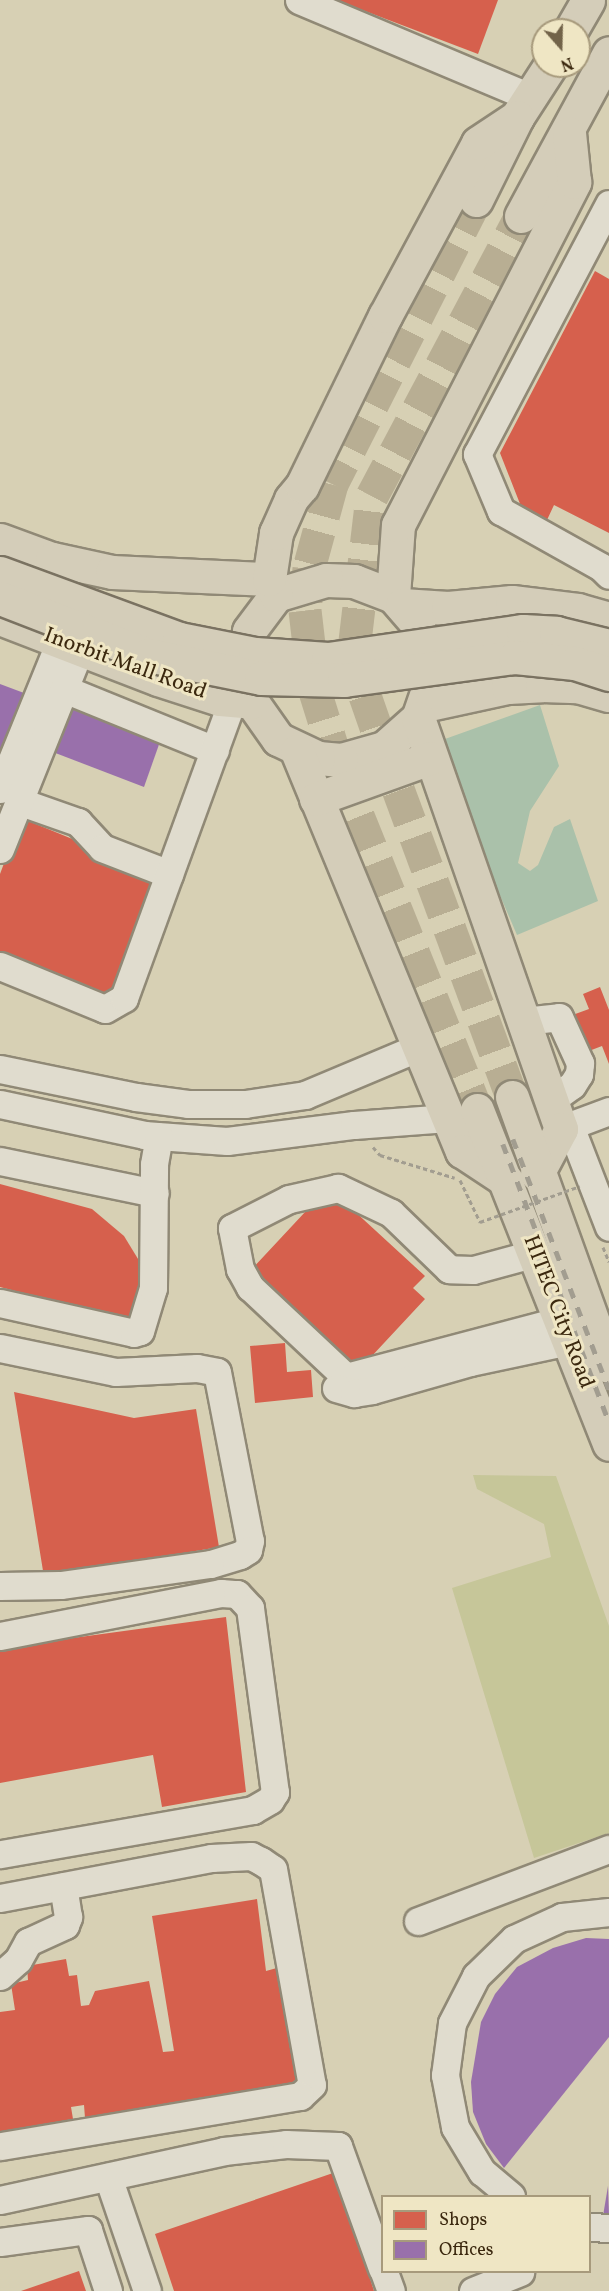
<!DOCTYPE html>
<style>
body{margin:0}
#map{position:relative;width:609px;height:2291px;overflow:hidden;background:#d7d0b4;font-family:Vollkorn,serif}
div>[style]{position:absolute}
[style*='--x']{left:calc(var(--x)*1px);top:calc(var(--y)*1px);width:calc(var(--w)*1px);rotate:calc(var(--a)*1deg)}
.green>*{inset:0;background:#c6c699}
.water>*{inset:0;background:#aac1aa}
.shops>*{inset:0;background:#d6604d}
.offices>*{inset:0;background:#9970ab}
.major-tunnel>*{height:33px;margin-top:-16.5px;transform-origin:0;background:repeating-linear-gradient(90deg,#b8ae93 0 33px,transparent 0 49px)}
.path>*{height:3px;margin-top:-1.5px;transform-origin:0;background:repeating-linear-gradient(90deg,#a29d90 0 4.5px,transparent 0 7.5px)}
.roads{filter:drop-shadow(2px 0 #908976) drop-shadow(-2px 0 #908976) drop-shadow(0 2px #908976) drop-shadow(0 -2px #908976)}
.minor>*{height:27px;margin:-13.5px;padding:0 13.5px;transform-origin:13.5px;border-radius:13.5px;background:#e0dcce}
.major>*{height:33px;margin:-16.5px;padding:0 16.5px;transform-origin:16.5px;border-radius:16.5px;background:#d4cdb9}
.rail>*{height:4.5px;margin-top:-2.25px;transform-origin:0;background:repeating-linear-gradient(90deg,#a29d90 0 10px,transparent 0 20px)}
.path-bridge>*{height:3px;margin-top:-1.5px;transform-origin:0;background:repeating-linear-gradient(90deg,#a29d90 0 4.5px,transparent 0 7.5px)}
.bridges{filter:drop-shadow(2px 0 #7a7261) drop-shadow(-2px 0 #7a7261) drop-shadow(0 2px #7a7261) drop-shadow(0 -2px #7a7261)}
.major-bridge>*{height:33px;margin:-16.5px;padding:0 16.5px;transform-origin:16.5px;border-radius:16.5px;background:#d4cdb9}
span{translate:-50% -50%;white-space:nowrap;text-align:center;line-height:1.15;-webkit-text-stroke:6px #efe6c4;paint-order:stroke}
.street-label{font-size:22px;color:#3b280f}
.legend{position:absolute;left:381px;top:2195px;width:210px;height:78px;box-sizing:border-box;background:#efe6c4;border:2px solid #a79a7c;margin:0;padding:8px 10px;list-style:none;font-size:18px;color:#3b280f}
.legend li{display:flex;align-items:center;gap:12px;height:30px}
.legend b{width:30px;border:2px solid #a79a7c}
.north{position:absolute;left:531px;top:18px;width:60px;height:60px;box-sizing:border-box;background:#efe6c4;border:2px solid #a79a7c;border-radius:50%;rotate:160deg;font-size:16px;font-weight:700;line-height:24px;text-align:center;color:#3b280f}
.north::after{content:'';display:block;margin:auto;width:21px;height:27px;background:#726349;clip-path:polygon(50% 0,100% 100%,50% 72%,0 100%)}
</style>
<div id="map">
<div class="green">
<div style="clip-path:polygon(473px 1475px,556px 1476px,609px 1626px,609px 1833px,534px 1858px,452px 1588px,551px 1557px,544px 1524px,477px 1489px)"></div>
</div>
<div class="water">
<div style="clip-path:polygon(540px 705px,559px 766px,530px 811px,518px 863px,530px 871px,538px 865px,554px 827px,570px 819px,598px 901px,517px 935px,466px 816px,445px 739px)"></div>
</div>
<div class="shops">
<div style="clip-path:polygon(336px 0,498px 0,478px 54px)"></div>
<div style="clip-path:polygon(595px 271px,609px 279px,609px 533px,554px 505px,547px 520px,522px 509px,500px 453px)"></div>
<div style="clip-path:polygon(21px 818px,163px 876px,114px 1000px,0 957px,0 874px)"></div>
<div style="clip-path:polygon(600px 987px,609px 1010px,609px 1064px,602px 1046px,581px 1054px,567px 1017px,589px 1009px,583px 994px)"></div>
<div style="clip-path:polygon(0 1184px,92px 1209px,124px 1236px,146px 1272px,130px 1321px,0 1287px)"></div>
<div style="clip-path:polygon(320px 1196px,331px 1206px,339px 1197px,425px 1276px,413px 1288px,425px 1299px,357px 1372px,249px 1272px)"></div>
<div style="clip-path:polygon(285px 1343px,287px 1372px,311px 1370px,313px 1397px,255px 1403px,250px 1346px)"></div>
<div style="clip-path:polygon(14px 1392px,134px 1418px,196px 1409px,219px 1547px,44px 1577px)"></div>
<div style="clip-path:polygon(226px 1617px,246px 1792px,162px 1807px,153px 1755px,0 1783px,0 1648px)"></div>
<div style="clip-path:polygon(257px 1899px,266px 1971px,284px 1966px,302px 2088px,85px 2118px,84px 2105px,71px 2107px,73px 2119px,0 2132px,0 2012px,15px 2010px,11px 1984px,28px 1980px,27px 1966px,66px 1959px,69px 1976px,77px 1975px,81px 2006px,89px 2005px,95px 1991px,149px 1981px,163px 2052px,174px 2051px,152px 1916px)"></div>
<div style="clip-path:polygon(336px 2172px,374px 2291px,174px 2291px,155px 2234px)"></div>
<div style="clip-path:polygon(79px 2271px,86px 2291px,21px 2291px)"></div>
</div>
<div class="offices">
<div style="clip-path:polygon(0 684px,24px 693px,0 753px)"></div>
<div style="clip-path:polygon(65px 699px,162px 736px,144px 787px,45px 749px)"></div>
<div style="clip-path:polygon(586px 1938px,609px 1939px,609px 2037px,504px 2168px,486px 2144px,473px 2112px,471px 2082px,481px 2022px,495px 1994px,517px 1967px,553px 1948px)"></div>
<div style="clip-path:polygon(608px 2186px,609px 2215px,603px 2216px)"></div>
</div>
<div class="major-tunnel">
<div style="--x:476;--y:200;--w:318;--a:116.9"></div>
<div style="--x:332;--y:484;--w:87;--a:105.3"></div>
<div style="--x:309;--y:568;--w:42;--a:95.4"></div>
<div style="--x:305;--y:610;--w:79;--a:83.4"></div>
<div style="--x:314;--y:688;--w:87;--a:72.6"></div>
<div style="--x:340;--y:771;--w:366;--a:68"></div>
<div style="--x:512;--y:1097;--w:346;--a:-110.3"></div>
<div style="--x:392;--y:773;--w:97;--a:-109.2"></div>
<div style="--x:360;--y:681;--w:40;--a:-97.1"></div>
<div style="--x:355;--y:641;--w:146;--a:-83.3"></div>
<div style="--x:372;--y:496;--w:317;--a:-62"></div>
</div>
<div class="path">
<div style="--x:373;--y:1147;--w:11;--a:49"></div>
<div style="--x:380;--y:1155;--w:78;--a:17"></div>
<div style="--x:603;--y:1247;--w:16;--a:68"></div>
</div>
<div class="roads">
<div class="minor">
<div style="--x:299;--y:0;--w:253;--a:22.8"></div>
<div style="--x:609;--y:204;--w:283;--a:117.8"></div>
<div style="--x:477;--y:454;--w:62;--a:67.2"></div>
<div style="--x:501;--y:511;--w:115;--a:29.2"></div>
<div style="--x:601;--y:567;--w:11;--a:45"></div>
<div style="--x:62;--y:688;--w:165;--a:22.1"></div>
<div style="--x:0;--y:789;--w:160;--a:-67.9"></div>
<div style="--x:18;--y:801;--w:64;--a:19.3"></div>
<div style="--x:78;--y:822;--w:35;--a:47"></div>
<div style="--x:102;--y:848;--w:72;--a:21.2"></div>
<div style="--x:0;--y:849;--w:215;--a:-68.2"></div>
<div style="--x:0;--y:966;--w:113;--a:22.3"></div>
<div style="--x:105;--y:1009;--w:22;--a:-30"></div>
<div style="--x:124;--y:998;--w:316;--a:-70"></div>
<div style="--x:523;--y:1021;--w:36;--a:-6"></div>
<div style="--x:559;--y:1017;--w:51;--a:65.5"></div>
<div style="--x:580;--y:1063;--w:11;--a:95"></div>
<div style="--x:579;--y:1074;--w:13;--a:122"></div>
<div style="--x:572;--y:1085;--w:26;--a:144"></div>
<div style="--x:0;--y:1069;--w:139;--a:11.6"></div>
<div style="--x:136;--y:1097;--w:52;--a:7.7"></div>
<div style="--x:188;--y:1104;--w:57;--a:0"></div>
<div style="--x:245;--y:1104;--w:61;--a:-8.5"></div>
<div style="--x:305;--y:1095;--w:124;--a:-22.8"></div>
<div style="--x:0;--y:1104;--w:147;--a:12.1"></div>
<div style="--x:144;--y:1135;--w:83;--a:4.1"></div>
<div style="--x:227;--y:1141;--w:128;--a:-7.2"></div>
<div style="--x:354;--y:1125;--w:94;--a:-4.3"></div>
<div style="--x:570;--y:1126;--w:108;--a:68.9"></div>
<div style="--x:561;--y:1129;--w:51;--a:-20.6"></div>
<div style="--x:0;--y:1161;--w:158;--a:11.7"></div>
<div style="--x:536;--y:1253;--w:65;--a:164.9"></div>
<div style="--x:473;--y:1270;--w:24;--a:-178"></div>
<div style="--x:449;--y:1269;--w:81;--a:-136"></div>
<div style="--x:391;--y:1213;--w:59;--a:-154.7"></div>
<div style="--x:338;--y:1188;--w:50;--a:167.3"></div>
<div style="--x:289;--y:1199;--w:64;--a:153"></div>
<div style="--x:232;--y:1228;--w:42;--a:79"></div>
<div style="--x:240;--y:1269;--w:21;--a:61"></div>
<div style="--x:250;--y:1287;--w:132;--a:43.2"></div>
<div style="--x:346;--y:1377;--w:222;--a:-14.8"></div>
<div style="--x:0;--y:1303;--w:137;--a:12.6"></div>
<div style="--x:134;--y:1333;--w:6;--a:-18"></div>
<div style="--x:140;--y:1331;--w:45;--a:-73.2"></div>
<div style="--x:153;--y:1288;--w:124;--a:-89.5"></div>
<div style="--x:154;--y:1164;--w:28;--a:-80"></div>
<div style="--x:0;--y:1348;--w:118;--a:11.7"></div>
<div style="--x:116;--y:1372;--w:81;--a:-2.8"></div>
<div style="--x:197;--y:1368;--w:20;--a:11"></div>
<div style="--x:217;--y:1372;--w:172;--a:79"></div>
<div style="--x:250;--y:1541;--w:9;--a:103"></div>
<div style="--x:248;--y:1550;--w:9;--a:148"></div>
<div style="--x:240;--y:1555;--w:31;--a:163"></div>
<div style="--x:210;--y:1564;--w:151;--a:172"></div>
<div style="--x:60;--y:1585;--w:60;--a:179"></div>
<div style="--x:336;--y:1388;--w:19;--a:16"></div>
<div style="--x:354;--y:1393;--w:18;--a:-9"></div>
<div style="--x:372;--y:1390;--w:102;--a:-15.9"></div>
<div style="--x:470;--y:1362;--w:101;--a:-12"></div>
<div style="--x:0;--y:1636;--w:225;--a:-11"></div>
<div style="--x:221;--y:1593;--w:16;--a:4"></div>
<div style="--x:237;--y:1594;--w:19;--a:47"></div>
<div style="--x:250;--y:1608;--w:186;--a:82.3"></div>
<div style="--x:275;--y:1792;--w:9;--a:122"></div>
<div style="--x:270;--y:1800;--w:20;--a:150"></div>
<div style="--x:253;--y:1810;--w:257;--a:170.1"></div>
<div style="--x:0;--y:1898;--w:215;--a:-10.7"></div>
<div style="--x:211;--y:1858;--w:40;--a:-2.9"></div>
<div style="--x:251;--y:1856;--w:11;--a:27"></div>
<div style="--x:261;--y:1861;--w:14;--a:34"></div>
<div style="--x:273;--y:1869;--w:219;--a:79.8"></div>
<div style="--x:312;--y:2085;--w:16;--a:137"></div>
<div style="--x:300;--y:2096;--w:304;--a:170.5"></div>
<div style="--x:418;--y:1921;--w:204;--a:-20.7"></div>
<div style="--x:0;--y:1976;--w:24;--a:-42"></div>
<div style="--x:18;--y:1960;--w:21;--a:-61"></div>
<div style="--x:28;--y:1942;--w:41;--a:-24.7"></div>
<div style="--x:65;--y:1925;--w:9;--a:-69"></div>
<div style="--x:68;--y:1917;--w:31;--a:-99"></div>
<div style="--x:108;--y:2177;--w:120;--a:71.1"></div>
<div style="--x:511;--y:2196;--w:38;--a:-140"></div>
<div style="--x:482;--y:2172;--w:52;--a:-121"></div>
<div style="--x:455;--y:2127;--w:53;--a:-100.9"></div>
<div style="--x:445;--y:2075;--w:52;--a:-82.3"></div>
<div style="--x:452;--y:2023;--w:53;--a:-62.9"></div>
<div style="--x:476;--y:1976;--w:53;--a:-44.2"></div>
<div style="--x:514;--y:1939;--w:53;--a:-24.6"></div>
<div style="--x:562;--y:1917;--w:47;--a:-6.1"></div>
<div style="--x:0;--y:2200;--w:229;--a:-12.3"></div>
<div style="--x:224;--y:2151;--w:62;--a:-6.4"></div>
<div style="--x:286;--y:2144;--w:52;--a:2.2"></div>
<div style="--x:338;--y:2146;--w:130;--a:70.2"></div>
<div style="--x:590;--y:2227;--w:19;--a:3"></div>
<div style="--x:0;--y:2242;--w:89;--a:-7.8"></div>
<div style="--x:88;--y:2230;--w:64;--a:71.8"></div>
<div style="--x:384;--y:2272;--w:20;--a:70"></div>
<div style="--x:473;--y:2291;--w:51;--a:-22"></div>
</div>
<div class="major">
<div style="--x:571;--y:30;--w:34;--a:-60"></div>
<div style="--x:476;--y:200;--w:93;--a:-63.7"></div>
<div style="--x:517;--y:117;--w:61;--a:-57.1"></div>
<div style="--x:521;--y:216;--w:185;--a:-61.6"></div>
<div style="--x:0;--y:540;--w:55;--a:20.1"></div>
<div style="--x:52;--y:559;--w:61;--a:12.2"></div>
<div style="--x:112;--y:572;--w:157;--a:2.6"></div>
<div style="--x:326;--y:580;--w:28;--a:2"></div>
<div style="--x:354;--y:581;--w:42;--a:21"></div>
<div style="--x:393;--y:596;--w:37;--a:49"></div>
<div style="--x:417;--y:624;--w:25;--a:69"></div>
<div style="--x:426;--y:647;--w:25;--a:85"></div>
<div style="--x:428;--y:672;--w:17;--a:90"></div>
<div style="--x:428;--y:689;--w:31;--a:109"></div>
<div style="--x:418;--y:718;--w:45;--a:138.6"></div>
<div style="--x:384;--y:748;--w:45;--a:164.4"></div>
<div style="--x:341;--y:760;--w:23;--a:-175"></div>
<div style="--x:318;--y:758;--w:44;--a:-154.6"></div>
<div style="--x:278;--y:739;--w:45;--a:-125.1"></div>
<div style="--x:252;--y:702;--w:43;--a:-100.8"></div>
<div style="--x:244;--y:660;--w:29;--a:-80"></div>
<div style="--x:249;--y:631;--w:45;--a:-53.1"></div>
<div style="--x:276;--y:595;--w:52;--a:-16.7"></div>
<div style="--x:276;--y:595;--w:17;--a:-114"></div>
<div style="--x:269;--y:579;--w:47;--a:-81.3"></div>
<div style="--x:276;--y:533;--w:37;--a:-66"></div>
<div style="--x:291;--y:499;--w:17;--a:-50"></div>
<div style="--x:302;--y:486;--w:189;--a:-64"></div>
<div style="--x:385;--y:316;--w:196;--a:-61.7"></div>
<div style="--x:478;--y:143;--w:47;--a:-33.7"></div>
<div style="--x:393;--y:596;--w:71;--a:-86"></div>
<div style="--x:398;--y:525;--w:386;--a:-62.8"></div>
<div style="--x:574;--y:182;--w:49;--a:-95.8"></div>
<div style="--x:402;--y:605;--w:46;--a:3.7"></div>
<div style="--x:448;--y:608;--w:64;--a:-5.4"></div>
<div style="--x:512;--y:602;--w:66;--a:6.9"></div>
<div style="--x:578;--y:610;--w:32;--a:16"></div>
<div style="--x:0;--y:618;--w:169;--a:21.1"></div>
<div style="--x:158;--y:679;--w:65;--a:17.9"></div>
<div style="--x:220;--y:699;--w:32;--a:5"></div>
<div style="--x:424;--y:705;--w:86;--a:-12.1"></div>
<div style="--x:508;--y:687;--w:34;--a:-3"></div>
<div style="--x:542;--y:685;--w:35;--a:2"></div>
<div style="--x:577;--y:686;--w:33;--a:16"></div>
<div style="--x:418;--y:718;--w:435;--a:70.8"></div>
<div style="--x:561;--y:1129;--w:51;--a:118.1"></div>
<div style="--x:297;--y:751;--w:433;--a:67.6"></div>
<div style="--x:462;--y:1151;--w:53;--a:33.4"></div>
<div style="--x:316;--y:799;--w:121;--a:-19.8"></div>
<div style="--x:512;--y:1097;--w:286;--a:70.2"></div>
<div style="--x:477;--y:1110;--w:359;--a:68.4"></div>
</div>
</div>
<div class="rail">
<div style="--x:513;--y:1139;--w:268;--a:69"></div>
<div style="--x:503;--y:1144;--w:297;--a:69.1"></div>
</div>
<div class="path-bridge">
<div style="--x:460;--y:1180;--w:47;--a:64.5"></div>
<div style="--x:480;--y:1222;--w:106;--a:-19.8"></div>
</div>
<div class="bridges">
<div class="major-bridge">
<div style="--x:0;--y:573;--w:191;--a:20.2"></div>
<div style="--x:179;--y:639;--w:77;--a:11.2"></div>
<div style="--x:255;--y:654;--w:73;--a:3.9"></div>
<div style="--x:328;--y:659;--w:197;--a:-8.2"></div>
<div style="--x:523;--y:631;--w:33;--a:3"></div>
<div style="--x:556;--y:633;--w:55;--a:13.8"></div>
<div style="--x:0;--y:598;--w:159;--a:21.1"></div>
<div style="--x:148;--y:655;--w:115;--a:11.5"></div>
<div style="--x:261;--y:678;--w:83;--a:1.4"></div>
<div style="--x:344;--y:680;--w:173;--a:-7.7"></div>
<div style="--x:515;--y:657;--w:60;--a:5.7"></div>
<div style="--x:575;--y:663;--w:36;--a:18"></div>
</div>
</div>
<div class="street-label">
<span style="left:125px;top:664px;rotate:20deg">Inorbit Mall Road</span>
<span style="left:558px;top:1312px;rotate:69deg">HITEC City Road</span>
</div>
<ul class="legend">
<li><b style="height:16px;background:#d6604d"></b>Shops</li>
<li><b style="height:16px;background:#9970ab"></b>Offices</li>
</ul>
<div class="north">N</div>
</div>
